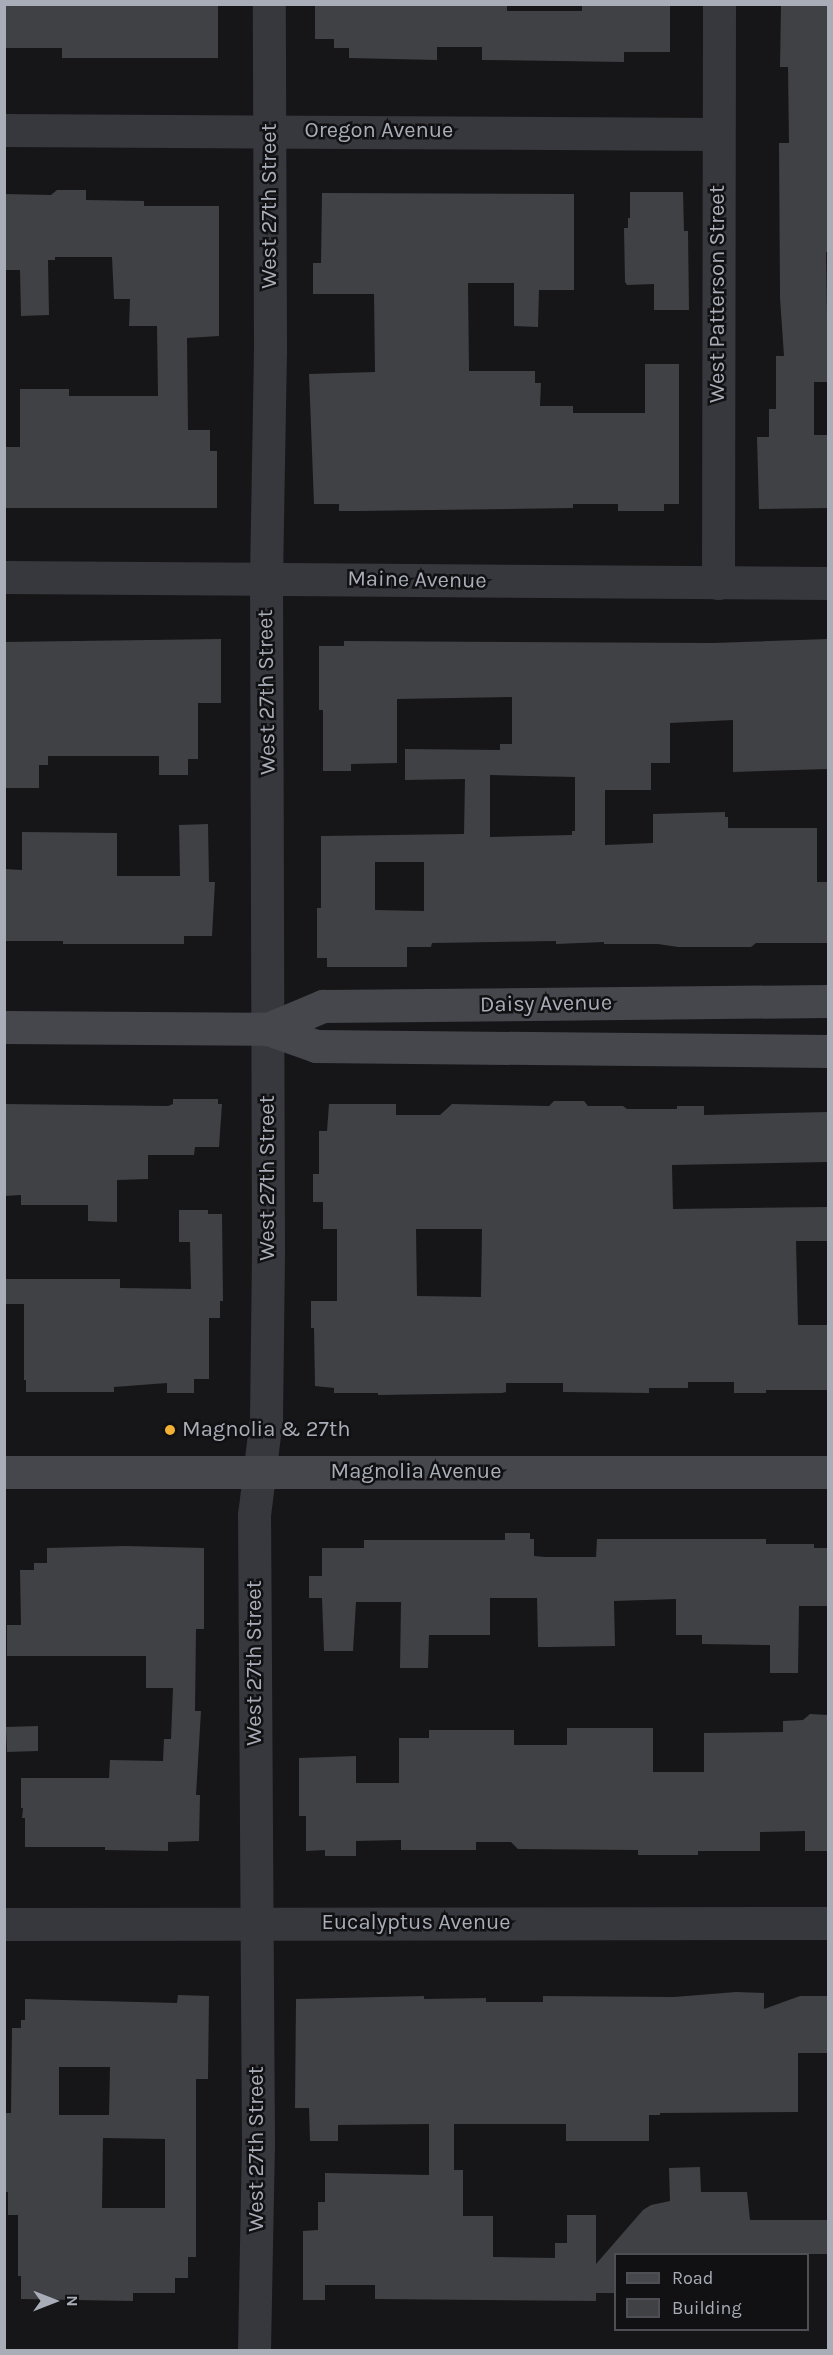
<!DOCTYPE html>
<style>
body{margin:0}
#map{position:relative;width:833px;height:2355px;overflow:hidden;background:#161618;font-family:Karla,sans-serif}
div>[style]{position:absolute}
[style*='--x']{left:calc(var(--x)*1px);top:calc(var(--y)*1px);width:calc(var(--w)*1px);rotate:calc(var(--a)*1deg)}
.building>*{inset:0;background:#404145}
.street>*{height:33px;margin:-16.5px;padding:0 16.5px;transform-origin:16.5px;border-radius:16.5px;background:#37383d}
.secondary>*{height:33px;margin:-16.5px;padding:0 16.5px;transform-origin:16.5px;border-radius:16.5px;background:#45474d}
.dots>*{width:16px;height:16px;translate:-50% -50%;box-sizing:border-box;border:3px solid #111113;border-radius:50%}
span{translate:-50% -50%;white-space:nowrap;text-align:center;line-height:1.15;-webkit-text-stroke:5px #111113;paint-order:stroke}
.street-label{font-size:22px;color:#a8adb8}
.poi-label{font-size:22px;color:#a8adb8}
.left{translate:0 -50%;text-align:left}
.frame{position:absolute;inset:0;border:6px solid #a8adb8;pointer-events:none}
.legend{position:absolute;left:614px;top:2253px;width:195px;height:78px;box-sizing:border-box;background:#111113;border:2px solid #4d4f55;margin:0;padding:8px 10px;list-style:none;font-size:18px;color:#a8adb8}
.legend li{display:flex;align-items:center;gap:12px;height:30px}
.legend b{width:30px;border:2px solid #4d4f55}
.north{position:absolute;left:24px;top:2271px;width:60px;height:60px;-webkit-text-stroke:4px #111113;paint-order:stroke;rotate:90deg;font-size:16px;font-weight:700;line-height:24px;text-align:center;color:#a8adb8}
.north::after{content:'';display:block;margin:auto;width:21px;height:27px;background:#a8adb8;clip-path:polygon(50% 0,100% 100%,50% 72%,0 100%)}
</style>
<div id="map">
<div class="building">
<div style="clip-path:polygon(4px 4px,218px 4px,218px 58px,62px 58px,62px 48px,4px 48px)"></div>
<div style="clip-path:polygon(315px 4px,507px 4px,507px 11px,582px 11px,582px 4px,670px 4px,670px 52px,624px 52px,624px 62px,559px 61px,482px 60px,482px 47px,437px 47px,437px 60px,349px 58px,349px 48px,334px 48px,334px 39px,315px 39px)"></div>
<div style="clip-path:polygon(781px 4px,828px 4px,828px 252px,826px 252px,828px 382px,814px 382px,814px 435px,828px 435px,828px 508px,759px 509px,757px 437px,769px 437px,769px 409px,776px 409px,776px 356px,784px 356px,780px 298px,779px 143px,789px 143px,788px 67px,780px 67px)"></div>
<div style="clip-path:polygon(57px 190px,86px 190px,86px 200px,144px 201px,144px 206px,219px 206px,219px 336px,187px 338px,188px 430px,210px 430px,210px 451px,217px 451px,217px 508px,4px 508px,4px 447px,20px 447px,20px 389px,69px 389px,69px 396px,158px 396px,157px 326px,129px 326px,130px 299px,114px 299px,112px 257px,55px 257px,55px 260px,48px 260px,49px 315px,21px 316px,20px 270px,4px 270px,4px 194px,51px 195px)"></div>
<div style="clip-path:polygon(630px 192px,683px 192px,684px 231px,688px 231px,689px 310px,654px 310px,654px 284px,627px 285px,625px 282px,624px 228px,628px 228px,628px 218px,630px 218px)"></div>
<div style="clip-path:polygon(322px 193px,574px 194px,574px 290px,539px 290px,538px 327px,514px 326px,514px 283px,468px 283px,469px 371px,535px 371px,535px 383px,541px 383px,540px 406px,573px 406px,573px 413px,645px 413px,645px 364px,679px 364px,679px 504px,664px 504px,664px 511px,618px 511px,618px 504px,573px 504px,573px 508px,357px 511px,339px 511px,339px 504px,314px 504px,309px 374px,375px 372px,374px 294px,313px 294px,313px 263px,321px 263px)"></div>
<div style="clip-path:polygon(221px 639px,221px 703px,198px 703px,198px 759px,188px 759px,188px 775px,159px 775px,159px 756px,48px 756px,48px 765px,39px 765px,39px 788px,4px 788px,4px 642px)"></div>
<div style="clip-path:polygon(evenodd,828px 639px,828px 769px,733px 772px,733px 720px,670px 723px,670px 763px,651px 763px,651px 790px,605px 790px,605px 845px,653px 843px,653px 814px,725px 812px,725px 817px,728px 817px,728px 828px,817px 828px,817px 882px,828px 882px,828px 943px,756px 943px,751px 947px,678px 947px,658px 944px,604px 944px,604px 942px,556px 944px,556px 941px,432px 943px,431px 947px,407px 947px,407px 967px,327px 967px,327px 958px,317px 958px,317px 908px,321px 908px,321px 836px,464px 834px,465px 779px,405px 780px,405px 749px,500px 750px,500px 744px,512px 744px,512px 697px,397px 699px,397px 763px,351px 764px,351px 771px,323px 771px,323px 710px,319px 710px,319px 646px,344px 646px,344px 641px,713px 643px,828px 639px,490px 775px,575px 777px,575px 831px,572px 831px,572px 835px,490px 837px,490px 775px,828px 639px,375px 862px,424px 862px,424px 911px,375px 910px,375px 862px)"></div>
<div style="clip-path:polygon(208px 824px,209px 882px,215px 882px,212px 936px,184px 936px,184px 944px,63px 944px,63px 941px,4px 941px,4px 869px,22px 870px,22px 832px,117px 833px,117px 876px,180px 876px,179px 825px)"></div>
<div style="clip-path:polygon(173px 1099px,218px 1099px,218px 1104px,222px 1104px,219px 1147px,195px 1147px,194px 1155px,148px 1155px,148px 1179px,117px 1180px,117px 1222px,88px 1221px,88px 1205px,21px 1205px,21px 1195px,4px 1196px,4px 1104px,168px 1106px,173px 1104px)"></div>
<div style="clip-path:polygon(evenodd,554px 1101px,584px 1101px,588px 1106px,623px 1106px,627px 1109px,677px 1109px,677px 1106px,704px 1106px,704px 1115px,828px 1112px,828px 1162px,672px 1165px,673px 1209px,828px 1207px,828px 1241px,796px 1241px,798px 1325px,828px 1325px,828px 1390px,766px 1390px,766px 1393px,734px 1393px,734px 1382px,688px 1382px,688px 1388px,649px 1388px,649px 1393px,563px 1392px,563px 1383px,506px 1383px,506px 1392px,502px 1393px,378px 1395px,378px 1393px,334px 1393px,334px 1388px,315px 1386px,314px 1328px,311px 1328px,311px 1301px,337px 1301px,337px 1229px,323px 1229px,323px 1202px,313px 1202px,313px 1174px,319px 1174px,319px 1131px,327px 1131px,329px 1104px,396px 1104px,396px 1115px,440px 1115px,452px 1104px,549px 1106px,554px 1101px,416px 1229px,482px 1229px,481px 1297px,417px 1296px,416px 1229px)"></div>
<div style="clip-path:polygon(179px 1210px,208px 1210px,208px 1214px,222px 1214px,223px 1301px,220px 1301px,220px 1318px,209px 1318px,209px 1379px,194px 1379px,194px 1393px,167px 1393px,167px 1383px,114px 1387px,114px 1392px,26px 1392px,26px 1380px,24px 1380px,24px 1304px,4px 1304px,4px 1279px,120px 1279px,120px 1288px,191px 1289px,190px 1242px,179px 1242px)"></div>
<div style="clip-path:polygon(505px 1533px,530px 1533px,530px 1539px,534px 1539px,534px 1556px,545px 1557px,596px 1557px,597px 1539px,766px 1539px,766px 1544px,814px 1544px,814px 1548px,828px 1548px,828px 1606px,799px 1606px,798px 1673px,770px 1673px,770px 1645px,702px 1644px,702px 1635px,676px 1635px,676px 1599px,614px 1601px,615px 1646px,549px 1647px,538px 1647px,537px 1598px,490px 1598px,490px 1635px,429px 1635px,428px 1668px,400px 1668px,401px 1602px,356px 1602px,353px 1651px,324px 1651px,322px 1598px,309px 1598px,309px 1576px,322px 1576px,322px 1548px,364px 1548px,364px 1540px,505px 1540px)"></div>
<div style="clip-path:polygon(125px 1546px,204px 1548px,204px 1629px,196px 1629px,195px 1711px,201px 1711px,196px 1795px,200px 1795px,199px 1841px,168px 1842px,168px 1851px,105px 1850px,105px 1847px,25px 1847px,25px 1818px,22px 1818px,23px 1808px,21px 1808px,21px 1778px,109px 1778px,110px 1760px,163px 1761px,164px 1739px,171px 1739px,173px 1688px,146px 1688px,146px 1656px,7px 1656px,7px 1625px,21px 1625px,20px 1570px,34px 1570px,34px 1563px,47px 1563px,47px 1548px)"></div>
<div style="clip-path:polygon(810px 1714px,828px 1715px,828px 1851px,805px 1851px,805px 1831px,760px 1832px,760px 1851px,698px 1851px,698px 1855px,638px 1855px,638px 1850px,518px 1849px,511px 1842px,476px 1842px,476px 1850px,401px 1850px,401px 1840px,356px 1841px,356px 1856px,325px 1856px,325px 1850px,306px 1851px,306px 1816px,299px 1816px,299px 1758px,356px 1756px,356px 1783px,399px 1783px,399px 1738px,429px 1738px,429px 1730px,514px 1730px,514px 1745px,567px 1745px,567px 1728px,653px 1728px,653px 1772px,704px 1772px,704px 1733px,783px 1732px,783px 1721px,803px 1720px)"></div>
<div style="clip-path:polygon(38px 1726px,38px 1751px,7px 1752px,6px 1727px)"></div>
<div style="clip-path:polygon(736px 1992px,764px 1993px,764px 2009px,800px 1996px,828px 1996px,828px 2053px,798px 2053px,798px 2112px,660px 2113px,660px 2115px,649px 2115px,649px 2141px,566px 2141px,566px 2124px,454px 2124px,454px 2170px,463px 2170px,463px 2216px,493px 2216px,493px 2257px,555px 2258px,555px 2243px,567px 2243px,567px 2215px,596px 2215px,596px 2264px,643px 2210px,651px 2205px,670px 2201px,669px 2168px,700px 2167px,701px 2192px,747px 2192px,750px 2220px,828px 2220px,827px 2254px,615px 2254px,615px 2293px,596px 2293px,596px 2301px,375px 2299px,375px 2285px,325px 2285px,325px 2300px,303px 2300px,303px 2231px,318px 2230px,318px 2202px,325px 2202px,325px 2173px,429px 2175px,429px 2124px,338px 2125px,338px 2141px,310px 2141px,309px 2108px,295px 2108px,296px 1999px,424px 1996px,424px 1999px,486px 1998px,486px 2002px,543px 2002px,543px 1996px,674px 1997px)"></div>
<div style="clip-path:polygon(evenodd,178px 1995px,209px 1996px,208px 2079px,196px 2079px,196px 2257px,188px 2257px,188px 2278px,175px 2278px,175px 2293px,133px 2293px,133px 2301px,21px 2299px,21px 2276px,18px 2276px,18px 2215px,8px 2215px,8px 2192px,4px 2192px,4px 2113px,11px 2113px,12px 2028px,21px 2028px,21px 2020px,25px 2020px,25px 1999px,177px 2003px,178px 1995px,59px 2067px,110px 2067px,109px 2115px,59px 2115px,59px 2067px,178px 1995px,103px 2138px,165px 2139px,165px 2208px,102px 2208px,103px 2138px)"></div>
</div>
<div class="street">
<div style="--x:4;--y:130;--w:714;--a:0.32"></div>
<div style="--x:4;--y:577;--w:824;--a:0.42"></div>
<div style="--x:718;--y:583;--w:579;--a:-89.9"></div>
<div style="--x:4;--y:1924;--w:824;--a:-0.07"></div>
<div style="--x:254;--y:2350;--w:204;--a:-88.9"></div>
<div style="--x:258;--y:2146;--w:631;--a:-90.36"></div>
<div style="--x:254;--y:1515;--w:98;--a:-82.9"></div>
<div style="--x:266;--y:1418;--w:170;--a:-89.3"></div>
<div style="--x:268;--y:1248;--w:670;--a:-90.17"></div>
<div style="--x:266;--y:578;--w:228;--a:-89"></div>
<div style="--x:270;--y:350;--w:346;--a:-90.2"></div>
</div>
<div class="secondary">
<div style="--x:4;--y:1027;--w:264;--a:0.4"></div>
<div style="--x:268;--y:1029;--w:51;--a:19.5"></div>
<div style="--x:316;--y:1046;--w:512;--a:0.56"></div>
<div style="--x:268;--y:1029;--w:60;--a:-22.7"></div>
<div style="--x:323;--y:1006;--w:505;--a:-0.57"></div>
<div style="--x:4;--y:1472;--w:824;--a:0"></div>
</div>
<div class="dots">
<div style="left:170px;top:1430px;background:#f2b134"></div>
</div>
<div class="street-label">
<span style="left:379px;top:131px">Oregon Avenue</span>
<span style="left:270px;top:206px;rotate:-90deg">West 27th Street</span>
<span style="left:718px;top:294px;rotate:-90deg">West Patterson Street</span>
<span style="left:417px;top:580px;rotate:1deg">Maine Avenue</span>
<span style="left:267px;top:692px;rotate:-91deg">West 27th Street</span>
<span style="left:546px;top:1004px;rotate:-1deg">Daisy Avenue</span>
<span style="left:268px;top:1178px;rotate:-90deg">West 27th Street</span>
<span style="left:416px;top:1472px">Magnolia Avenue</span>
<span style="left:255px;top:1663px;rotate:-90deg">West 27th Street</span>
<span style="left:416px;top:1923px">Eucalyptus Avenue</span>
<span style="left:257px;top:2149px;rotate:-90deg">West 27th Street</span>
</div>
<div class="poi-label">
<span class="left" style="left:182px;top:1430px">Magnolia &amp; 27th</span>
</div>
<div class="frame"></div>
<ul class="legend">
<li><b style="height:8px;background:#45474d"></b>Road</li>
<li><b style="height:16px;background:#404145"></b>Building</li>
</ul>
<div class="north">N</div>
</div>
